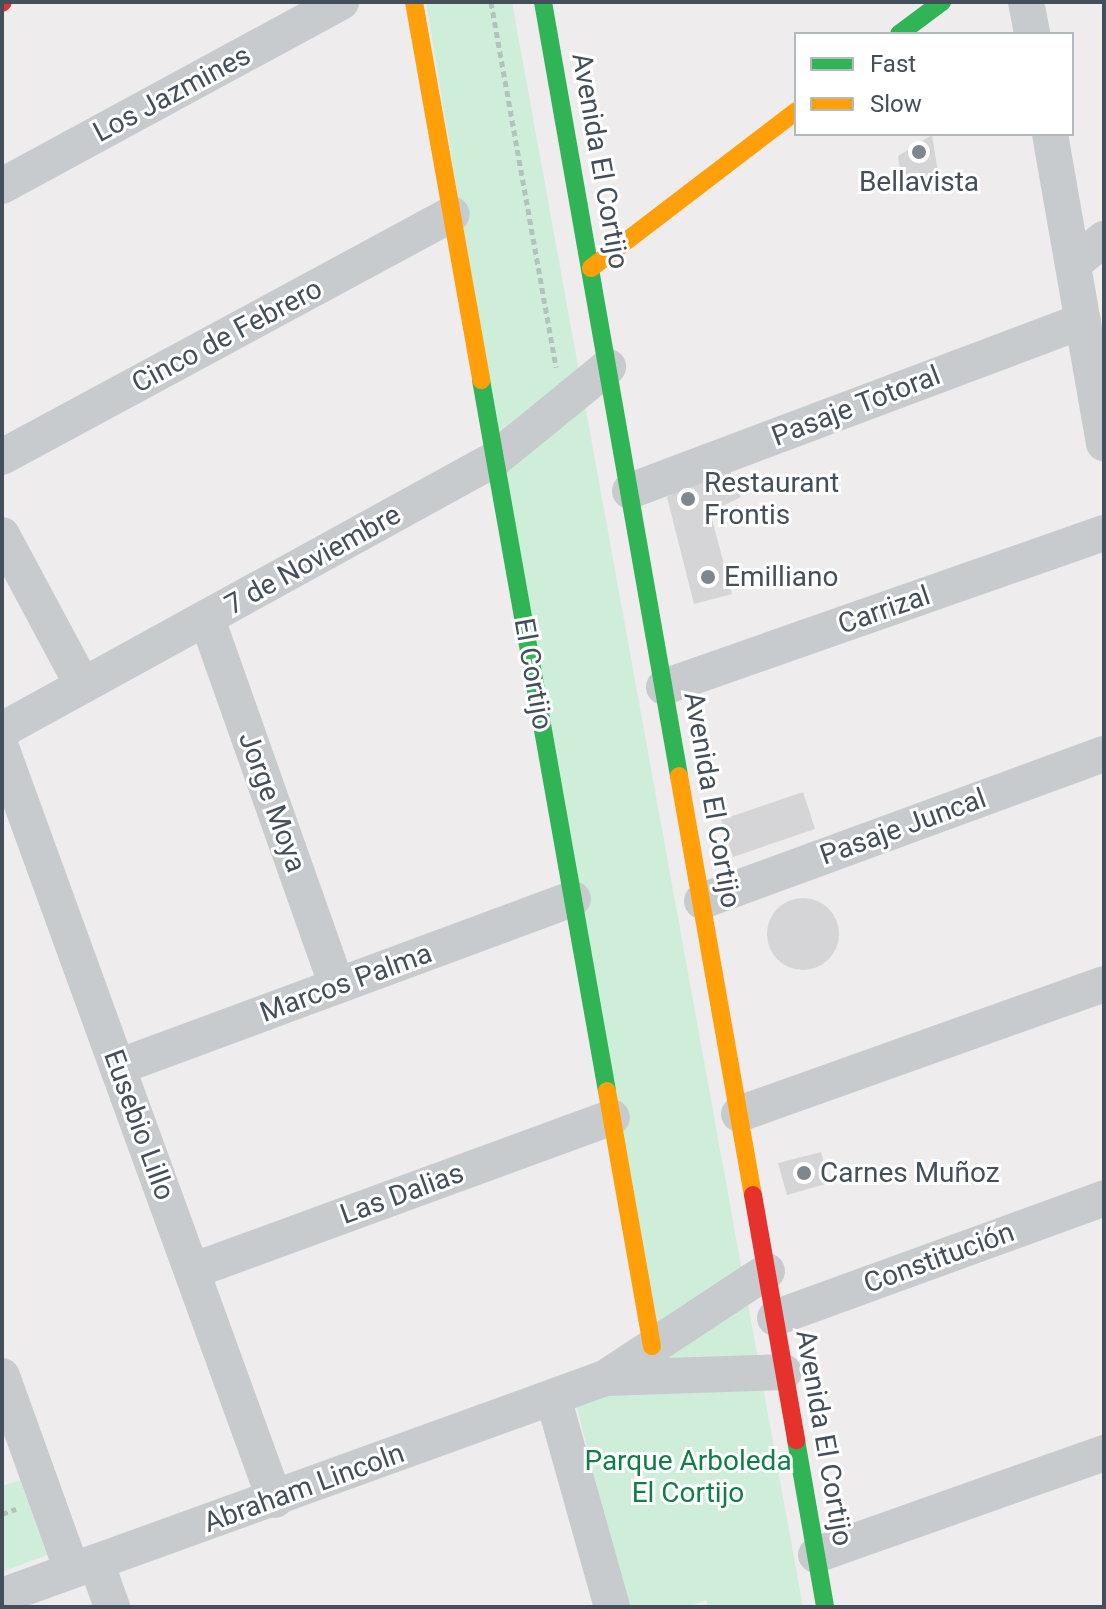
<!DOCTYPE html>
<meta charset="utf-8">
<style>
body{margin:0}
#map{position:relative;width:1106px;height:1609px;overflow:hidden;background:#eeecec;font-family:Roboto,sans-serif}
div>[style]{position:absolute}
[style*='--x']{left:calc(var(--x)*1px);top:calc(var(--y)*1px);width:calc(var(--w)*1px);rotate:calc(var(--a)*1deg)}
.green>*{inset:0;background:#cfeeda}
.building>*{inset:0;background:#d5d4d7}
.round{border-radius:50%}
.path>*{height:5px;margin-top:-2.5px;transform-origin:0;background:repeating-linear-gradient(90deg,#b4c2be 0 6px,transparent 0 10px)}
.street>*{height:36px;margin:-18px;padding:0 18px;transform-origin:18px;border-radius:18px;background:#c8cbcd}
.fast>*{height:18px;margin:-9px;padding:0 9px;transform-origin:9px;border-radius:9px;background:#30b455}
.slow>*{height:18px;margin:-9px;padding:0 9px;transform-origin:9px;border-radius:9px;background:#ff9f0a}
.jam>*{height:18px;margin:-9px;padding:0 9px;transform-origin:9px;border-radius:9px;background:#e5322d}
.dots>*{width:22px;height:22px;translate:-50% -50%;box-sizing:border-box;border:4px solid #fff;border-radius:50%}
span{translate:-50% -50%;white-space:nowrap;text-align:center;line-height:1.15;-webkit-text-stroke:6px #fff;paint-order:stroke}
.street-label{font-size:28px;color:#434f5a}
.poi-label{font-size:28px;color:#434f5a}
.left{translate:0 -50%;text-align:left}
.park-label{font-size:28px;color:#117e48}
.frame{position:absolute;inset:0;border:4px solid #434f5a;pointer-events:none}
.legend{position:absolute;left:794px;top:32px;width:280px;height:104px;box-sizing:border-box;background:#fff;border:2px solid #b4b9bd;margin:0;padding:10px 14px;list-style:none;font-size:24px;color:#434f5a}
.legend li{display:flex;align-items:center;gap:16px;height:40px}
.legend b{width:40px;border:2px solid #b4b9bd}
</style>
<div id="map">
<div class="green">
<div style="clip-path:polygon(426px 2px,512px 2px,803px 1607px,708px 1607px,706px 1600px,688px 1607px,627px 1607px,576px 1404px,655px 1383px)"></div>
<div style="clip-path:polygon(20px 1480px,47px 1555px,2px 1572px,2px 1486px)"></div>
</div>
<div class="building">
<div style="clip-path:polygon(932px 135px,940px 185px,903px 191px,898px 156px)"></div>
<div style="clip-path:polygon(727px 463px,741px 497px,710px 512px,732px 594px,694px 604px,667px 497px)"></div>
<div style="clip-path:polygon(803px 792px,815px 829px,733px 857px,721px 820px)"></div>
<div class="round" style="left:767px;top:898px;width:72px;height:72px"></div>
<div style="clip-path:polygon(821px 1152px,829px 1183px,787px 1195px,778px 1163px)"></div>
</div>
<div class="path">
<div style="--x:491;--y:2;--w:371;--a:79.9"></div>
<div style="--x:2;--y:1514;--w:15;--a:-20"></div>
</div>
<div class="street">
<div style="--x:1026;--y:2;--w:33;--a:79"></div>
<div style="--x:1050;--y:134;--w:314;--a:80.1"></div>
<div style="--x:2;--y:186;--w:386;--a:-28.5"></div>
<div style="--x:1073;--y:264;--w:40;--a:-39"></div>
<div style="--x:2;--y:457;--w:511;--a:-28.37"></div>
<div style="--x:630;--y:491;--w:484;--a:-20.6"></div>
<div style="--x:2;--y:535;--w:171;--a:61.8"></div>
<div style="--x:207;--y:619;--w:389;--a:70.5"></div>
<div style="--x:664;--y:687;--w:466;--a:-19.3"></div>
<div style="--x:2;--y:730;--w:563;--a:-28.8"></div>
<div style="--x:495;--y:459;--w:146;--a:-39.2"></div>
<div style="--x:2;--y:750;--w:798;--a:70"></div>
<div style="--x:702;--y:901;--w:428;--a:-20.1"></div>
<div style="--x:118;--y:1067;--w:485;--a:-20.3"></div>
<div style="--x:739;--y:1114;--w:387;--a:-19.6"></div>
<div style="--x:192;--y:1271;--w:447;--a:-20.1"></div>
<div style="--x:775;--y:1318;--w:350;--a:-20"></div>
<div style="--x:2;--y:1376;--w:206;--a:70.2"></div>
<div style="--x:605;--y:1378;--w:179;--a:-1.9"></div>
<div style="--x:553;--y:1397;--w:218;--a:74.3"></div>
<div style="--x:816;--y:1555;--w:306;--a:-19.5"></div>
<div style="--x:96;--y:1562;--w:48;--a:70.4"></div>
<div style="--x:2;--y:1596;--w:641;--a:-19.88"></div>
<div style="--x:605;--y:1378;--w:194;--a:-33.4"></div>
</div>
<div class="fast">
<div style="--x:543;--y:2;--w:786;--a:80.03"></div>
<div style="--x:899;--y:34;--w:54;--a:-36.7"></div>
<div style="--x:481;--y:380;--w:722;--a:79.95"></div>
<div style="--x:796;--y:1440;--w:169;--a:80.1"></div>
</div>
<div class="slow">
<div style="--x:414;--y:2;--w:384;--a:79.9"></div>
<div style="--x:591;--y:268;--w:258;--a:-37.4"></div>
<div style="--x:679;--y:776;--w:425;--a:80"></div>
<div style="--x:607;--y:1091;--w:259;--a:80"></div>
</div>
<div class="jam">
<div style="--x:2;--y:3;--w:1;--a:-45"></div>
<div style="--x:753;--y:1195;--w:249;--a:80"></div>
</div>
<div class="dots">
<div style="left:919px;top:152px;background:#7f868d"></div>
<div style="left:688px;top:499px;background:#7f868d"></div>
<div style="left:708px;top:577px;background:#7f868d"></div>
<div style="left:804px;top:1173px;background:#7f868d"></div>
</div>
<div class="street-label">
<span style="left:172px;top:94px;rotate:-28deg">Los Jazmines</span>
<span style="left:600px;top:161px;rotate:80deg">Avenida El Cortijo</span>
<span style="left:227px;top:336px;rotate:-28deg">Cinco de Febrero</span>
<span style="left:856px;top:406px;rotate:-21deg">Pasaje Totoral</span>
<span style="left:313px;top:560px;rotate:-29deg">7 de Noviembre</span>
<span style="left:884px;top:610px;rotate:-19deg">Carrizal</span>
<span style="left:533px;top:674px;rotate:80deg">El Cortijo</span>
<span style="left:712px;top:800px;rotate:80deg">Avenida El Cortijo</span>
<span style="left:272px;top:802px;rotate:70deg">Jorge Moya</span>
<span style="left:903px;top:827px;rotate:-20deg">Pasaje Juncal</span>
<span style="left:346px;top:983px;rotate:-20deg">Marcos Palma</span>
<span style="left:139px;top:1125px;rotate:70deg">Eusebio Lillo</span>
<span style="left:402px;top:1194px;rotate:-20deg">Las Dalias</span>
<span style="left:939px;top:1258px;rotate:-20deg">Constitución</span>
<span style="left:824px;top:1438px;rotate:80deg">Avenida El Cortijo</span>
<span style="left:304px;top:1488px;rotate:-20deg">Abraham Lincoln</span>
</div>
<div class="poi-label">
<span style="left:919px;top:182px">Bellavista</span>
<span class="left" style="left:704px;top:499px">Restaurant<br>Frontis</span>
<span class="left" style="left:724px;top:577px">Emilliano</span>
<span class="left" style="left:820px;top:1173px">Carnes Muñoz</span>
</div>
<div class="park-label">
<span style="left:688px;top:1477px">Parque Arboleda<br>El Cortijo</span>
</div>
<div class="frame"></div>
<ul class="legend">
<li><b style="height:10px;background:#30b455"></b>Fast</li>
<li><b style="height:10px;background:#ff9f0a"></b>Slow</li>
</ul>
</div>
